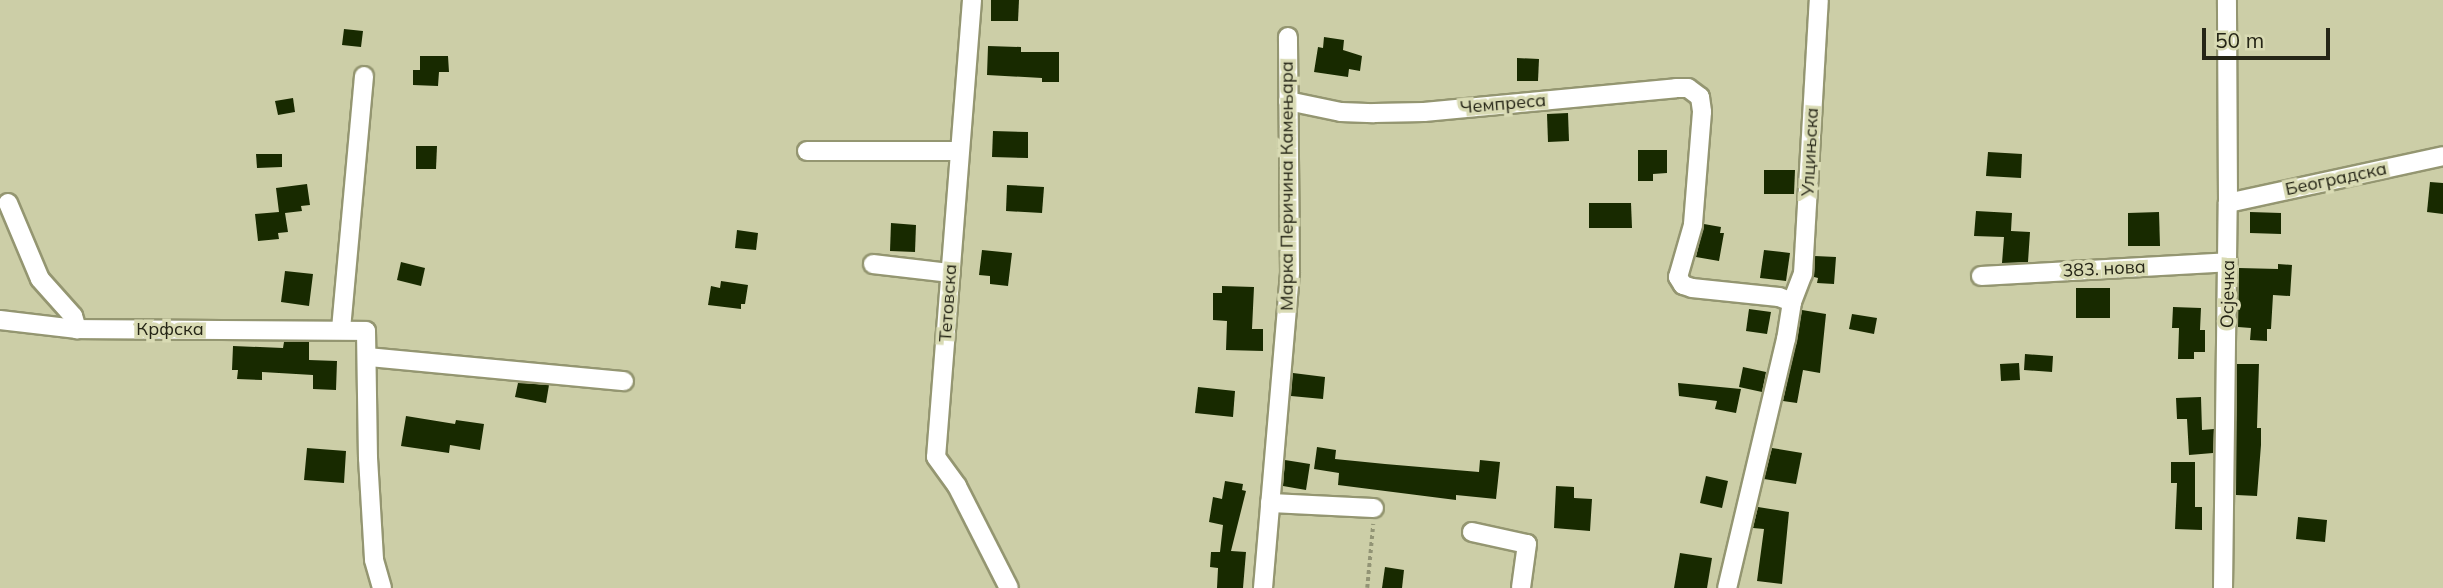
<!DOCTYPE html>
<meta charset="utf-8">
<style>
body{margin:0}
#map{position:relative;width:2443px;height:588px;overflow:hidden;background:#cccea7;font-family:Mulish,sans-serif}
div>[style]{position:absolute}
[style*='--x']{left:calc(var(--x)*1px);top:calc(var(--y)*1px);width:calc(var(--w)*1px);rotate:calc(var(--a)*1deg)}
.building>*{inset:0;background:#182a00}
.path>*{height:3.5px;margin-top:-1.75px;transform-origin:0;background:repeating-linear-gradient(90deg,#929475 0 3.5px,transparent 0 7px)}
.roads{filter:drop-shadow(2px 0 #949671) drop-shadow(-2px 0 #949671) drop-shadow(0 2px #949671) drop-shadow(0 -2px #949671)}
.minor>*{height:18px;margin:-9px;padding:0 9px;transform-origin:9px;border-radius:9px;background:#fff}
span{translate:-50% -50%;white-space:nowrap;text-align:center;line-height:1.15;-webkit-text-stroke:7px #d9dbb4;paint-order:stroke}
.street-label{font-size:18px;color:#252516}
.scale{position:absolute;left:2202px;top:28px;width:128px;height:32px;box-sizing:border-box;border:4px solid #252516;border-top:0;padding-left:9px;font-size:21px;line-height:24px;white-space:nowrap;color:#252516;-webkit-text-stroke:5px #d9dbb4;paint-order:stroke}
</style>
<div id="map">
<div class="building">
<div style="clip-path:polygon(991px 0,1019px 0,1018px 21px,991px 21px)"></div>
<div style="clip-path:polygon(344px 29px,363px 31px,361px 47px,342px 45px)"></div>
<div style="clip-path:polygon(1324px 37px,1344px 40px,1343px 50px,1362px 56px,1360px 71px,1349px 69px,1348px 77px,1314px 72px,1318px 47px,1323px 48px)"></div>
<div style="clip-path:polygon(988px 46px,1021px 47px,1021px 52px,1059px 52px,1059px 82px,1042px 82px,1042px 78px,987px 75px)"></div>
<div style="clip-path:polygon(420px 56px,448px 56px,449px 72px,439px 72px,438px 86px,413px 85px,413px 70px,420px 70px)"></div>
<div style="clip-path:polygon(1517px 58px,1539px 59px,1538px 81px,1517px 81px)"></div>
<div style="clip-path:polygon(293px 98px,295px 112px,278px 115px,275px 101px)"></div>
<div style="clip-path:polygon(1568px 113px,1569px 141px,1548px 142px,1547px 114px)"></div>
<div style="clip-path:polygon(993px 131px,1028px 132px,1028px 158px,992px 157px)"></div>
<div style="clip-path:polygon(416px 146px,437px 146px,436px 169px,416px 169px)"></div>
<div style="clip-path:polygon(1638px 150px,1667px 150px,1667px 173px,1653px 174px,1653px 181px,1638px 181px)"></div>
<div style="clip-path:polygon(1988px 152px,2022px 154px,2021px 178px,1986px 176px)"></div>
<div style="clip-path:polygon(256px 154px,282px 154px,282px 167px,257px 168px)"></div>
<div style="clip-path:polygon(1764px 170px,1795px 170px,1794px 194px,1764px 194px)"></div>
<div style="clip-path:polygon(2430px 182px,2443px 183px,2443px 214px,2427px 212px)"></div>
<div style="clip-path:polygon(307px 184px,310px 205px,301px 206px,302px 211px,285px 213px,288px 232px,278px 233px,279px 239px,258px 241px,255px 214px,279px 212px,276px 188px)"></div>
<div style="clip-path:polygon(1007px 185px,1044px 187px,1042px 213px,1006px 211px)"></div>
<div style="clip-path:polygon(1589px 203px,1631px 203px,1632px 228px,1589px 228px)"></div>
<div style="clip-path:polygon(1976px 211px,2012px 213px,2011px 231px,2030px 232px,2028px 262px,2002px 263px,2004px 237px,1974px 236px)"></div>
<div style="clip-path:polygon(2159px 212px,2160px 246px,2128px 246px,2128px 213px)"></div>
<div style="clip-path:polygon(2250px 212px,2281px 213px,2281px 234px,2250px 233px)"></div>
<div style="clip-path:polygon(891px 223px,916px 225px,915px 252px,890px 251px)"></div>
<div style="clip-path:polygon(1704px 224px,1721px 227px,1720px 233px,1724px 233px,1719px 261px,1696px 257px)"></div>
<div style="clip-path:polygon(737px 230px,758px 233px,756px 250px,735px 248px)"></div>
<div style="clip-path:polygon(982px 250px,1012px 253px,1008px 286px,990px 284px,990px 276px,979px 275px)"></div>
<div style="clip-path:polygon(1764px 250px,1790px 253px,1786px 281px,1760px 278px)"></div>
<div style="clip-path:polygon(1815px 256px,1836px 257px,1834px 284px,1817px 283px,1818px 278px,1814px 277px)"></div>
<div style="clip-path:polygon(401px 262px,425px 268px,421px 286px,397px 280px)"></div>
<div style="clip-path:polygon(2278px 264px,2292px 265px,2290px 296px,2273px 295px,2271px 329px,2267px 329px,2267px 341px,2250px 340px,2251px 328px,2238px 327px,2239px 268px,2278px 269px)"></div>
<div style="clip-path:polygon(285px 271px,313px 274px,309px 306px,281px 302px)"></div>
<div style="clip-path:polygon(721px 281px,748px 285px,745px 304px,741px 304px,741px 309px,708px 305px,711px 286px,720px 288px)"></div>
<div style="clip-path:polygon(1222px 286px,1254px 287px,1252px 329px,1263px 329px,1263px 351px,1226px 350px,1227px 321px,1213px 320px,1213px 293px,1222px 293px)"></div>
<div style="clip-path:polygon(2076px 288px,2110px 288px,2110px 318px,2076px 318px)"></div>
<div style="clip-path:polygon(2173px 307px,2201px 308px,2200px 330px,2205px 330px,2205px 352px,2194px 352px,2194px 359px,2178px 359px,2179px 328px,2172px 328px)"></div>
<div style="clip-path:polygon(1749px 309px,1771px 312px,1767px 334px,1746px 331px)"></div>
<div style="clip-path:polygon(1802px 310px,1826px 314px,1820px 373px,1803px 370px,1797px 403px,1783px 401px)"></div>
<div style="clip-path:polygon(1852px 314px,1877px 318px,1874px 334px,1849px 329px)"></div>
<div style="clip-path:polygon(284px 342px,309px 342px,309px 360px,337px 361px,336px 390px,313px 389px,313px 375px,262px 372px,262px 380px,237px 379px,238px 370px,232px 370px,233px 346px,283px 348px)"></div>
<div style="clip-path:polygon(2025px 354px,2053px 356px,2052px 372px,2024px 370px)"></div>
<div style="clip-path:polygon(2019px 363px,2020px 380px,2001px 381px,2000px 364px)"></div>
<div style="clip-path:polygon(2237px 364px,2259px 364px,2257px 428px,2261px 428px,2261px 445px,2257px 496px,2236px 495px)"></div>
<div style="clip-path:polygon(1743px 367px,1766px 372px,1762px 392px,1739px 387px)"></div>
<div style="clip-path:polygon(1293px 373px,1325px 377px,1323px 399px,1291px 396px)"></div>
<div style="clip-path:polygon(518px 383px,549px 385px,546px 403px,515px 397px)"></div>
<div style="clip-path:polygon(1678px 383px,1741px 389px,1736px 413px,1715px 409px,1717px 401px,1679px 396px)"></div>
<div style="clip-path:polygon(1198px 387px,1235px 391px,1233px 417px,1195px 413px)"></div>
<div style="clip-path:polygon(2201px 397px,2202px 430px,2214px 429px,2213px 453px,2189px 455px,2187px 419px,2177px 419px,2176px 398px)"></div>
<div style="clip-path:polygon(406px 416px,455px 424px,456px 420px,484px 424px,480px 450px,450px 445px,449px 453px,401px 446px)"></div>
<div style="clip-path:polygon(1317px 447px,1336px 450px,1335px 459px,1385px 464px,1479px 472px,1480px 460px,1500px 462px,1496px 499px,1456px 495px,1456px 500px,1338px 485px,1339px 473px,1314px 469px)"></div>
<div style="clip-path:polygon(307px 448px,346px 451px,344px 483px,304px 480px)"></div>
<div style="clip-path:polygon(1772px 448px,1802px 453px,1796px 484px,1764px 479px)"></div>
<div style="clip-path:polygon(1285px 460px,1310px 464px,1306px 490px,1283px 486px)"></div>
<div style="clip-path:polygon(2171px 462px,2195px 462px,2195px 507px,2202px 507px,2202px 530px,2175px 529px,2177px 483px,2171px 483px)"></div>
<div style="clip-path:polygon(1706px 476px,1728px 481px,1722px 508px,1700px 503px)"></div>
<div style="clip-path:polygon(1225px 481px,1243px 484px,1242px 490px,1246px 491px,1231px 551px,1246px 552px,1243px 588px,1217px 588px,1218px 568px,1210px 567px,1211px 552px,1220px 552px,1223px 525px,1209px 522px,1213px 497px,1222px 499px)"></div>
<div style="clip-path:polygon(1556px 486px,1574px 487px,1574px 498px,1592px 499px,1590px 531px,1554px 528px)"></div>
<div style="clip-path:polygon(1758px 507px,1789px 512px,1782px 584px,1757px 581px,1764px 529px,1753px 528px)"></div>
<div style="clip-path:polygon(2298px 517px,2327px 520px,2325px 542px,2296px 539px)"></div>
<div style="clip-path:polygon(1680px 553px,1712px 558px,1707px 588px,1674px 588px)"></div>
<div style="clip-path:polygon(1385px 567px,1404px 570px,1402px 588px,1382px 588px)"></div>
</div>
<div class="path">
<div style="--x:1367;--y:588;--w:64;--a:-84.6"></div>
</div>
<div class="roads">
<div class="minor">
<div style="--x:972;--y:0;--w:458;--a:94.5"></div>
<div style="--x:936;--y:457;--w:36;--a:54"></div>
<div style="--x:957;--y:486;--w:114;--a:63"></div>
<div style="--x:1288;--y:101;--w:54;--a:11.7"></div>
<div style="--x:1341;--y:112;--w:33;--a:2"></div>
<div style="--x:1374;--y:113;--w:50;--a:-1.1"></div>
<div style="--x:1424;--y:112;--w:253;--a:-5.4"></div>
<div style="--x:1676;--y:88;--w:12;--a:0"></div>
<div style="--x:1688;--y:88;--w:15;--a:37"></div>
<div style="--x:1700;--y:97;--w:15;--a:82"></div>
<div style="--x:1702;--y:112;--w:113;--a:94.6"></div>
<div style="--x:1693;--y:225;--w:54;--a:106.1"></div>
<div style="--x:1678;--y:277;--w:9;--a:58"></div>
<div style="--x:1683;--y:285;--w:9;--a:18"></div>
<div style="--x:1692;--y:288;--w:87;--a:5.9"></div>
<div style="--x:1779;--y:297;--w:14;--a:21"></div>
<div style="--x:1792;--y:302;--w:37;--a:99"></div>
<div style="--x:1786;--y:339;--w:256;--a:103.3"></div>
<div style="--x:807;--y:151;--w:151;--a:0"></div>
<div style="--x:8;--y:203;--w:82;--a:67.2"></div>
<div style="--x:40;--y:279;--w:50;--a:48.3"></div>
<div style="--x:73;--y:316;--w:14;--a:73"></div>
<div style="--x:2228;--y:203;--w:220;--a:-12.3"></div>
<div style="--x:873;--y:264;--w:78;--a:6.7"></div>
<div style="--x:1981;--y:276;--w:247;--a:-3.2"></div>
<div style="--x:1792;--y:302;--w:30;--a:-69"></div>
<div style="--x:1803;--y:274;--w:274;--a:-86.7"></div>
<div style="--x:0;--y:320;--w:78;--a:6.7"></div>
<div style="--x:77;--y:329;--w:289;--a:0.4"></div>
<div style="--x:366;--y:331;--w:127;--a:89.1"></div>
<div style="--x:368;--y:458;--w:102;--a:86.6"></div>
<div style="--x:374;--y:560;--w:29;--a:74"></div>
<div style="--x:341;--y:329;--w:254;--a:-84.8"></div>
<div style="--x:368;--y:357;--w:257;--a:5.4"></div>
<div style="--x:1270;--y:503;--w:104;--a:2.8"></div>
<div style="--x:1472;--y:532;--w:56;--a:12.3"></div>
<div style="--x:1527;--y:544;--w:44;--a:97.8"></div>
<div style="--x:1263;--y:588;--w:317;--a:-85.1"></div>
<div style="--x:1290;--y:272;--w:235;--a:-90.5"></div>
<div style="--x:2223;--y:588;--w:385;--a:-89.3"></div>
<div style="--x:2228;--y:203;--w:203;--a:-90.3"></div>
</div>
</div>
<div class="street-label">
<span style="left:1503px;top:104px;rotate:-5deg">Чемпреса</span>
<span style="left:1810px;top:152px;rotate:-87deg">Улцињска</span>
<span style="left:2336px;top:179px;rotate:-12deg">Београдска</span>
<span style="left:1287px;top:186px;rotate:-90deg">Марка Перичина Камењара</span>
<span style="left:2104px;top:269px;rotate:-3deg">383. нова</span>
<span style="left:2228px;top:294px;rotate:-89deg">Осјечка</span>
<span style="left:948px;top:303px;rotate:-86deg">Тетовска</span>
<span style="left:170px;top:329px">Крфска</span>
</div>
<div class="scale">50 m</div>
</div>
